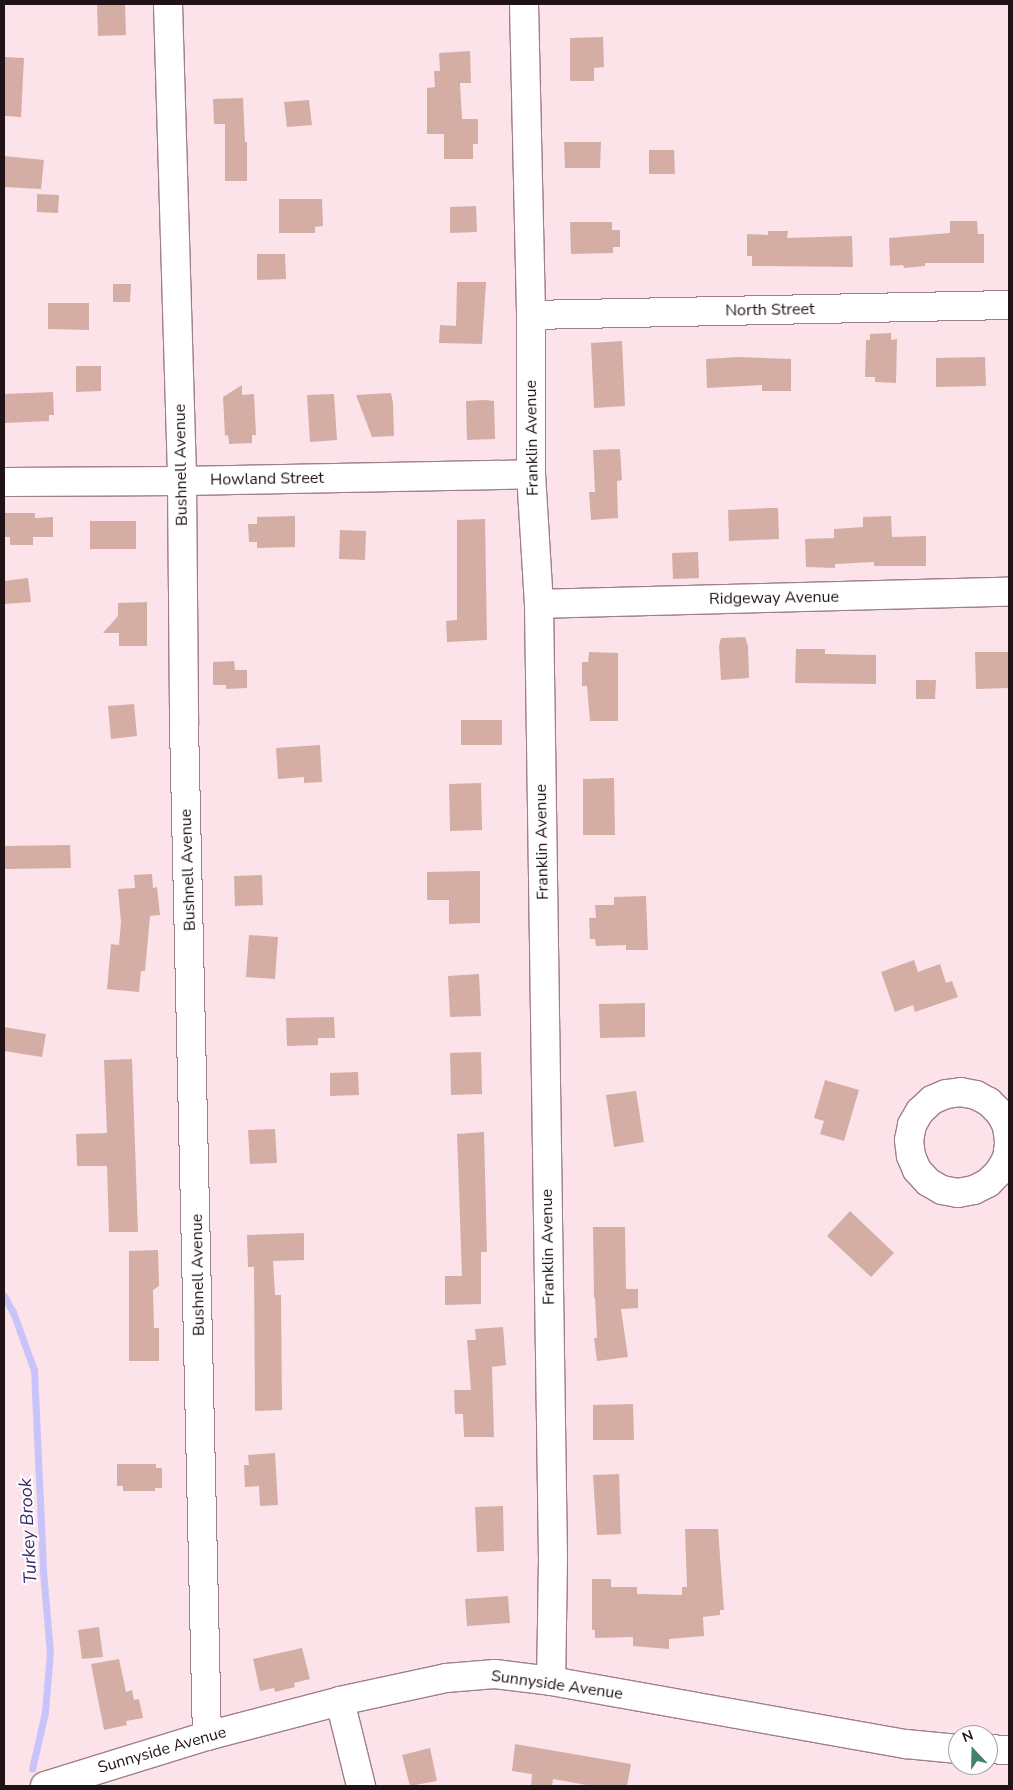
<!DOCTYPE html>
<style>
body{margin:0}
#map{position:relative;width:1013px;height:1790px;overflow:hidden;background:#fce3ea;font-family:"Nunito Sans",sans-serif}
div>[style]{position:absolute}
[style*='--x']{left:calc(var(--x)*1px);top:calc(var(--y)*1px);width:calc(var(--w)*1px);rotate:calc(var(--a)*1deg)}
.stream>*{height:7px;margin:-3.5px;padding:0 3.5px;transform-origin:3.5px;border-radius:3.5px;background:#c8c3f9}
.building>*{inset:0;background:#d4aea5}
.roads{filter:drop-shadow(1px 0 #a27e89) drop-shadow(-1px 0 #a27e89) drop-shadow(0 1px #a27e89) drop-shadow(0 -1px #a27e89)}
.minor>*{height:28px;margin:-14px;padding:0 14px;transform-origin:14px;border-radius:14px;background:#fff}
span{translate:-50% -50%;white-space:nowrap;text-align:center;line-height:1.15;-webkit-text-stroke:4px #fff;paint-order:stroke}
.street-label{font-size:16px;color:#201216}
.water-label{font-size:18px;color:#392d6c;font-style:italic}
.frame{position:absolute;inset:0;border:5px solid #201216;pointer-events:none}
.north{position:absolute;left:948px;top:1725px;width:50px;height:50px;box-sizing:border-box;background:#fff;border:1px solid #a6a0a2;border-radius:50%;rotate:339deg;font-size:14px;font-weight:700;line-height:20px;text-align:center;color:#201216}
.north::after{content:'';display:block;margin:auto;width:18px;height:22px;background:#41816f;clip-path:polygon(50% 0,100% 100%,50% 72%,0 100%)}
</style>
<div id="map">
<div class="stream">
<div style="--x:4;--y:1296;--w:18;--a:61"></div>
<div style="--x:13;--y:1312;--w:62;--a:70.1"></div>
<div style="--x:34;--y:1370;--w:201;--a:87.4"></div>
<div style="--x:43;--y:1571;--w:81;--a:85.1"></div>
<div style="--x:50;--y:1652;--w:60;--a:94.8"></div>
<div style="--x:45;--y:1712;--w:58;--a:102.8"></div>
</div>
<div class="building">
<div style="clip-path:polygon(97px 4px,125px 4px,126px 35px,98px 36px)"></div>
<div style="clip-path:polygon(603px 37px,604px 67px,594px 68px,594px 81px,570px 81px,570px 38px)"></div>
<div style="clip-path:polygon(470px 51px,471px 83px,460px 83px,462px 119px,478px 119px,478px 144px,473px 144px,473px 159px,444px 159px,444px 134px,427px 134px,427px 88px,435px 87px,434px 71px,440px 71px,439px 53px)"></div>
<div style="clip-path:polygon(4px 57px,24px 58px,21px 117px,4px 116px)"></div>
<div style="clip-path:polygon(243px 98px,245px 142px,247px 142px,247px 181px,225px 181px,225px 124px,214px 124px,213px 99px)"></div>
<div style="clip-path:polygon(309px 100px,312px 125px,287px 127px,284px 102px)"></div>
<div style="clip-path:polygon(564px 142px,601px 142px,600px 168px,565px 168px)"></div>
<div style="clip-path:polygon(649px 150px,674px 150px,675px 174px,649px 174px)"></div>
<div style="clip-path:polygon(4px 156px,44px 160px,41px 189px,4px 187px)"></div>
<div style="clip-path:polygon(37px 194px,59px 195px,58px 213px,37px 212px)"></div>
<div style="clip-path:polygon(279px 199px,322px 199px,323px 226px,315px 227px,315px 233px,279px 233px)"></div>
<div style="clip-path:polygon(476px 206px,477px 232px,450px 233px,450px 207px)"></div>
<div style="clip-path:polygon(950px 221px,977px 221px,978px 234px,984px 234px,984px 263px,925px 263px,925px 266px,904px 268px,903px 265px,890px 266px,889px 238px,950px 233px)"></div>
<div style="clip-path:polygon(570px 222px,612px 222px,612px 230px,620px 230px,620px 247px,613px 247px,613px 253px,571px 254px)"></div>
<div style="clip-path:polygon(768px 231px,788px 231px,787px 238px,852px 236px,853px 267px,752px 266px,752px 256px,747px 256px,747px 234px,768px 235px)"></div>
<div style="clip-path:polygon(257px 254px,285px 254px,286px 279px,257px 280px)"></div>
<div style="clip-path:polygon(457px 282px,486px 282px,482px 344px,439px 343px,440px 325px,456px 326px)"></div>
<div style="clip-path:polygon(113px 284px,131px 284px,130px 302px,113px 302px)"></div>
<div style="clip-path:polygon(48px 303px,89px 303px,89px 330px,48px 329px)"></div>
<div style="clip-path:polygon(891px 333px,891px 340px,897px 339px,896px 383px,875px 382px,875px 377px,865px 377px,866px 340px,870px 340px,870px 334px)"></div>
<div style="clip-path:polygon(622px 341px,625px 406px,594px 408px,591px 343px)"></div>
<div style="clip-path:polygon(737px 357px,791px 359px,791px 391px,762px 391px,762px 385px,707px 388px,706px 359px)"></div>
<div style="clip-path:polygon(985px 357px,986px 386px,936px 387px,936px 358px)"></div>
<div style="clip-path:polygon(76px 366px,101px 366px,101px 391px,76px 392px)"></div>
<div style="clip-path:polygon(242px 385px,242px 395px,254px 394px,256px 435px,252px 435px,252px 443px,229px 444px,228px 435px,225px 436px,223px 397px)"></div>
<div style="clip-path:polygon(53px 392px,54px 415px,49px 415px,49px 421px,4px 423px,4px 394px)"></div>
<div style="clip-path:polygon(391px 393px,393px 403px,394px 436px,372px 437px,356px 395px)"></div>
<div style="clip-path:polygon(334px 394px,337px 440px,310px 442px,307px 395px)"></div>
<div style="clip-path:polygon(485px 400px,494px 401px,495px 439px,467px 440px,466px 401px)"></div>
<div style="clip-path:polygon(620px 449px,622px 480px,617px 481px,618px 518px,591px 520px,589px 492px,595px 492px,593px 450px)"></div>
<div style="clip-path:polygon(769px 508px,778px 508px,779px 539px,729px 541px,728px 510px)"></div>
<div style="clip-path:polygon(4px 513px,35px 513px,35px 518px,53px 517px,53px 537px,33px 537px,33px 545px,10px 545px,10px 537px,4px 537px)"></div>
<div style="clip-path:polygon(295px 516px,295px 547px,257px 548px,257px 542px,249px 542px,248px 524px,257px 524px,257px 517px)"></div>
<div style="clip-path:polygon(891px 516px,892px 537px,926px 536px,926px 566px,874px 566px,874px 562px,835px 564px,835px 568px,806px 567px,805px 539px,834px 538px,834px 529px,863px 527px,863px 517px)"></div>
<div style="clip-path:polygon(485px 519px,487px 640px,447px 642px,446px 621px,457px 620px,457px 520px)"></div>
<div style="clip-path:polygon(90px 521px,136px 521px,136px 549px,90px 549px)"></div>
<div style="clip-path:polygon(340px 530px,366px 531px,365px 560px,339px 559px)"></div>
<div style="clip-path:polygon(698px 552px,699px 578px,673px 579px,672px 553px)"></div>
<div style="clip-path:polygon(28px 578px,31px 602px,4px 604px,4px 581px)"></div>
<div style="clip-path:polygon(147px 602px,147px 646px,119px 646px,119px 633px,103px 633px,118px 616px,118px 603px)"></div>
<div style="clip-path:polygon(745px 637px,748px 646px,749px 678px,721px 680px,719px 646px,721px 638px)"></div>
<div style="clip-path:polygon(796px 649px,825px 649px,825px 654px,876px 655px,876px 684px,795px 683px)"></div>
<div style="clip-path:polygon(589px 652px,618px 653px,618px 721px,590px 721px,587px 686px,582px 686px,582px 662px,588px 662px)"></div>
<div style="clip-path:polygon(975px 652px,1009px 652px,1009px 688px,976px 689px)"></div>
<div style="clip-path:polygon(234px 661px,235px 670px,247px 670px,247px 688px,226px 689px,226px 685px,213px 685px,213px 662px)"></div>
<div style="clip-path:polygon(916px 680px,936px 680px,935px 699px,916px 699px)"></div>
<div style="clip-path:polygon(134px 704px,137px 736px,111px 739px,108px 706px)"></div>
<div style="clip-path:polygon(461px 720px,502px 720px,502px 745px,461px 745px)"></div>
<div style="clip-path:polygon(320px 745px,322px 782px,304px 783px,304px 777px,278px 779px,276px 748px)"></div>
<div style="clip-path:polygon(614px 778px,615px 835px,583px 835px,583px 779px)"></div>
<div style="clip-path:polygon(481px 783px,482px 830px,450px 831px,449px 784px)"></div>
<div style="clip-path:polygon(70px 845px,71px 868px,4px 869px,4px 846px)"></div>
<div style="clip-path:polygon(480px 871px,480px 923px,449px 924px,449px 900px,427px 900px,427px 872px)"></div>
<div style="clip-path:polygon(152px 874px,153px 888px,157px 887px,160px 915px,150px 916px,145px 971px,141px 971px,139px 992px,107px 989px,111px 944px,119px 945px,121px 922px,118px 889px,135px 888px,134px 875px)"></div>
<div style="clip-path:polygon(262px 875px,263px 905px,235px 906px,234px 876px)"></div>
<div style="clip-path:polygon(646px 896px,648px 950px,626px 950px,626px 945px,596px 946px,595px 939px,590px 939px,589px 918px,596px 918px,595px 905px,614px 905px,614px 897px)"></div>
<div style="clip-path:polygon(249px 935px,278px 937px,275px 979px,246px 977px)"></div>
<div style="clip-path:polygon(914px 960px,918px 972px,940px 964px,946px 983px,952px 981px,958px 997px,915px 1012px,913px 1005px,895px 1012px,881px 972px)"></div>
<div style="clip-path:polygon(479px 974px,481px 1016px,450px 1017px,448px 976px)"></div>
<div style="clip-path:polygon(645px 1003px,645px 1037px,600px 1038px,599px 1004px)"></div>
<div style="clip-path:polygon(334px 1017px,335px 1038px,318px 1038px,318px 1045px,287px 1046px,286px 1018px)"></div>
<div style="clip-path:polygon(4px 1027px,46px 1034px,42px 1057px,4px 1051px)"></div>
<div style="clip-path:polygon(481px 1052px,482px 1094px,451px 1095px,450px 1053px)"></div>
<div style="clip-path:polygon(132px 1059px,138px 1232px,109px 1232px,107px 1166px,77px 1166px,76px 1134px,107px 1133px,104px 1060px)"></div>
<div style="clip-path:polygon(358px 1072px,359px 1095px,330px 1096px,330px 1073px)"></div>
<div style="clip-path:polygon(825px 1080px,859px 1090px,844px 1141px,820px 1134px,824px 1121px,814px 1118px)"></div>
<div style="clip-path:polygon(636px 1091px,644px 1142px,614px 1147px,606px 1095px)"></div>
<div style="clip-path:polygon(275px 1129px,277px 1163px,250px 1164px,248px 1130px)"></div>
<div style="clip-path:polygon(484px 1132px,487px 1252px,481px 1252px,481px 1304px,445px 1305px,445px 1276px,462px 1276px,457px 1134px)"></div>
<div style="clip-path:polygon(850px 1211px,894px 1253px,871px 1277px,827px 1236px)"></div>
<div style="clip-path:polygon(593px 1227px,625px 1227px,626px 1289px,638px 1289px,638px 1308px,621px 1309px,628px 1357px,597px 1361px,594px 1338px,597px 1338px,595px 1298px,594px 1298px)"></div>
<div style="clip-path:polygon(304px 1233px,304px 1260px,273px 1261px,275px 1295px,281px 1295px,282px 1410px,255px 1411px,254px 1267px,248px 1267px,247px 1235px)"></div>
<div style="clip-path:polygon(158px 1250px,159px 1286px,153px 1290px,154px 1328px,159px 1328px,159px 1361px,129px 1361px,129px 1251px)"></div>
<div style="clip-path:polygon(503px 1327px,506px 1365px,492px 1367px,494px 1437px,464px 1437px,463px 1414px,455px 1414px,454px 1390px,471px 1390px,467px 1340px,476px 1340px,475px 1329px)"></div>
<div style="clip-path:polygon(633px 1404px,634px 1440px,593px 1440px,593px 1405px)"></div>
<div style="clip-path:polygon(275px 1453px,278px 1505px,260px 1506px,259px 1486px,245px 1487px,244px 1465px,249px 1465px,248px 1455px)"></div>
<div style="clip-path:polygon(117px 1464px,156px 1464px,156px 1468px,162px 1468px,162px 1488px,155px 1488px,155px 1491px,123px 1491px,123px 1486px,117px 1486px)"></div>
<div style="clip-path:polygon(619px 1474px,621px 1534px,597px 1535px,593px 1475px)"></div>
<div style="clip-path:polygon(503px 1506px,504px 1551px,477px 1552px,475px 1507px)"></div>
<div style="clip-path:polygon(685px 1529px,718px 1529px,724px 1610px,720px 1610px,720px 1615px,703px 1617px,704px 1636px,669px 1639px,669px 1649px,633px 1646px,633px 1637px,595px 1638px,595px 1630px,592px 1630px,592px 1579px,611px 1579px,611px 1587px,637px 1587px,637px 1594px,682px 1595px,682px 1587px,687px 1587px)"></div>
<div style="clip-path:polygon(508px 1596px,510px 1623px,467px 1626px,465px 1599px)"></div>
<div style="clip-path:polygon(99px 1627px,103px 1657px,82px 1659px,78px 1630px)"></div>
<div style="clip-path:polygon(302px 1648px,310px 1679px,294px 1683px,295px 1687px,275px 1692px,274px 1688px,260px 1691px,253px 1659px)"></div>
<div style="clip-path:polygon(119px 1659px,126px 1692px,132px 1690px,134px 1700px,139px 1699px,143px 1718px,126px 1721px,127px 1725px,104px 1730px,91px 1664px)"></div>
<div style="clip-path:polygon(515px 1744px,631px 1764px,627px 1786px,592px 1786px,553px 1779px,552px 1786px,531px 1786px,532px 1774px,512px 1771px)"></div>
<div style="clip-path:polygon(430px 1748px,437px 1781px,410px 1786px,402px 1755px)"></div>
</div>
<div class="roads">
<div class="minor">
<div style="--x:168;--y:4;--w:477;--a:88.3"></div>
<div style="--x:182;--y:481;--w:244;--a:89.5"></div>
<div style="--x:184;--y:725;--w:1011;--a:88.7"></div>
<div style="--x:524;--y:4;--w:311;--a:88.7"></div>
<div style="--x:531;--y:315;--w:159;--a:90"></div>
<div style="--x:531;--y:474;--w:130;--a:86.5"></div>
<div style="--x:539;--y:604;--w:955;--a:89.16"></div>
<div style="--x:553;--y:1559;--w:122;--a:90.9"></div>
<div style="--x:531;--y:315;--w:478;--a:-1.2"></div>
<div style="--x:4;--y:482;--w:178;--a:-0.3"></div>
<div style="--x:182;--y:481;--w:349;--a:-1.1"></div>
<div style="--x:539;--y:604;--w:470;--a:-1.5"></div>
<div style="--x:1009;--y:1141;--w:15;--a:-98"></div>
<div style="--x:1007;--y:1126;--w:15;--a:-118"></div>
<div style="--x:1000;--y:1113;--w:16;--a:-135"></div>
<div style="--x:989;--y:1102;--w:15;--a:-152"></div>
<div style="--x:976;--y:1095;--w:15;--a:-169"></div>
<div style="--x:961;--y:1092;--w:15;--a:172"></div>
<div style="--x:946;--y:1094;--w:15;--a:157"></div>
<div style="--x:932;--y:1100;--w:16;--a:137"></div>
<div style="--x:920;--y:1111;--w:16;--a:120"></div>
<div style="--x:912;--y:1125;--w:15;--a:101"></div>
<div style="--x:909;--y:1140;--w:16;--a:83"></div>
<div style="--x:911;--y:1156;--w:15;--a:67"></div>
<div style="--x:917;--y:1170;--w:16;--a:47"></div>
<div style="--x:928;--y:1182;--w:16;--a:30"></div>
<div style="--x:942;--y:1190;--w:16;--a:11"></div>
<div style="--x:958;--y:1193;--w:16;--a:-11"></div>
<div style="--x:974;--y:1190;--w:16;--a:-27"></div>
<div style="--x:988;--y:1183;--w:16;--a:-45"></div>
<div style="--x:999;--y:1172;--w:16;--a:-60"></div>
<div style="--x:1007;--y:1158;--w:15;--a:-82"></div>
<div style="--x:340;--y:1701;--w:88;--a:76.1"></div>
<div style="--x:988;--y:1749;--w:21;--a:3"></div>
<div style="--x:45;--y:1786;--w:170;--a:-17.2"></div>
<div style="--x:207;--y:1736;--w:138;--a:-14.7"></div>
<div style="--x:340;--y:1701;--w:108;--a:-12.2"></div>
<div style="--x:446;--y:1678;--w:49;--a:-4.7"></div>
<div style="--x:495;--y:1674;--w:56;--a:7.1"></div>
<div style="--x:551;--y:1681;--w:361;--a:10.1"></div>
<div style="--x:906;--y:1744;--w:52;--a:5.5"></div>
</div>
</div>
<div class="street-label">
<span style="left:770px;top:310px;rotate:-1deg">North Street</span>
<span style="left:532px;top:438px;rotate:-91deg">Franklin Avenue</span>
<span style="left:181px;top:465px;rotate:-91deg">Bushnell Avenue</span>
<span style="left:267px;top:479px;rotate:-1deg">Howland Street</span>
<span style="left:774px;top:598px;rotate:-1deg">Ridgeway Avenue</span>
<span style="left:542px;top:842px;rotate:-91deg">Franklin Avenue</span>
<span style="left:188px;top:870px;rotate:-92deg">Bushnell Avenue</span>
<span style="left:548px;top:1247px;rotate:-91deg">Franklin Avenue</span>
<span style="left:198px;top:1275px;rotate:-91deg">Bushnell Avenue</span>
<span style="left:557px;top:1685px;rotate:8deg">Sunnyside Avenue</span>
<span style="left:162px;top:1750px;rotate:-16deg">Sunnyside Avenue</span>
</div>
<div class="water-label">
<span style="left:28px;top:1531px;rotate:-93deg">Turkey Brook</span>
</div>
<div class="frame"></div>
<div class="north">N</div>
</div>
